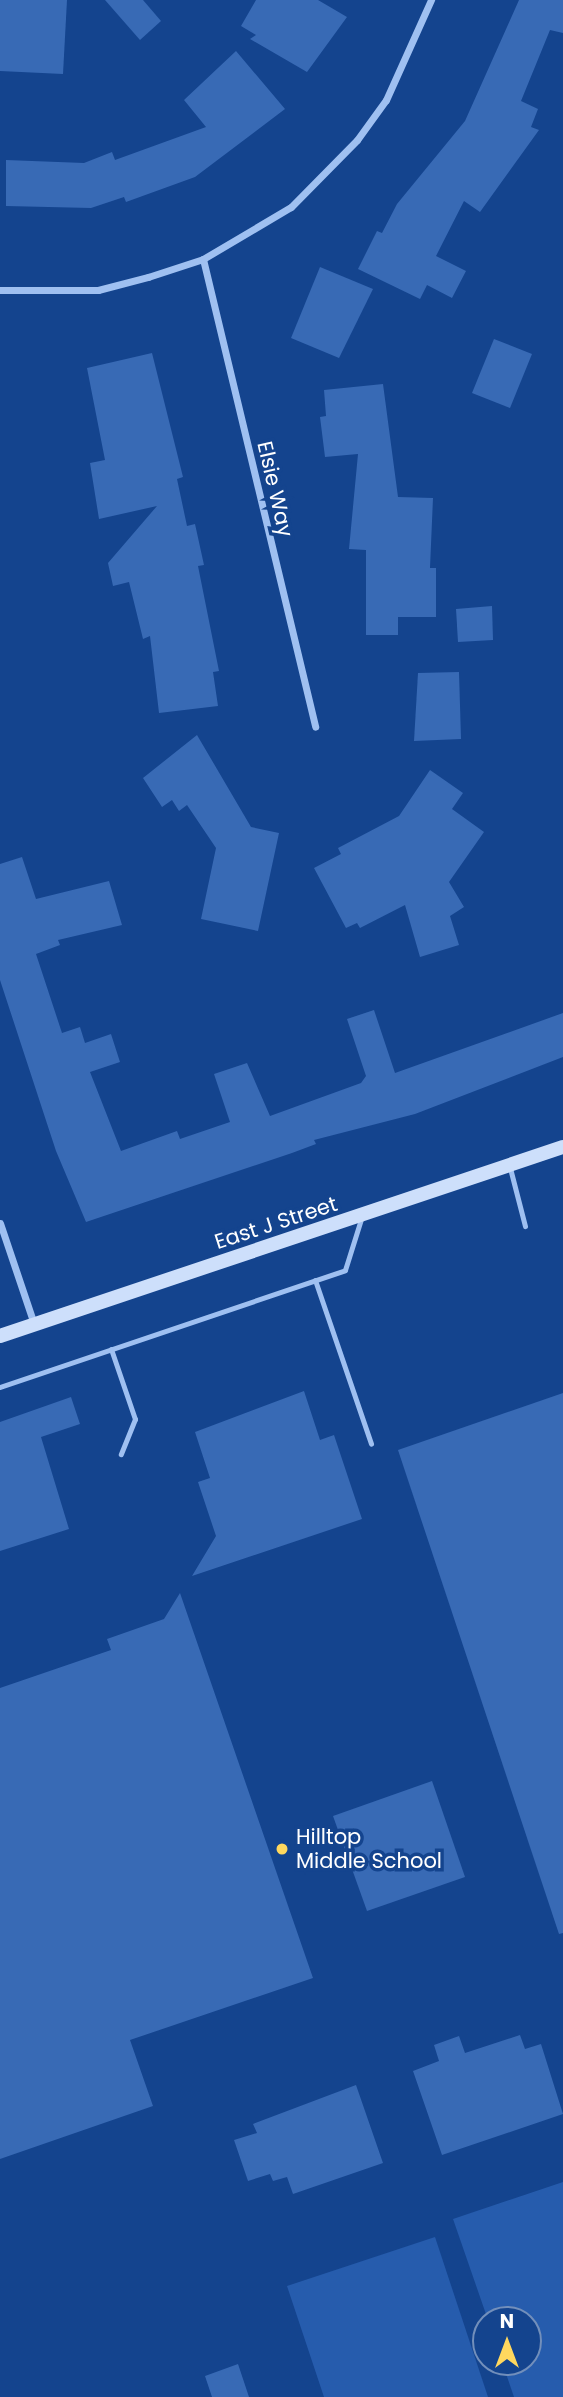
<!DOCTYPE html>
<style>
body{margin:0}
#map{position:relative;width:563px;height:2397px;overflow:hidden;background:#14448e;font-family:Poppins,sans-serif}
div>[style]{position:absolute}
[style*='--x']{left:calc(var(--x)*1px);top:calc(var(--y)*1px);width:calc(var(--w)*1px);rotate:calc(var(--a)*1deg)}
.green>*{inset:0;background:#265cad}
.building>*{inset:0;background:#386ab5}
.lane>*{height:5px;margin:-2.5px;padding:0 2.5px;transform-origin:2.5px;border-radius:2.5px;background:#9fc0f1}
.street>*{height:7px;margin:-3.5px;padding:0 3.5px;transform-origin:3.5px;border-radius:3.5px;background:#9fc0f1}
.secondary>*{height:14px;margin:-7px;padding:0 7px;transform-origin:7px;border-radius:7px;background:#cddffb}
.dots>*{width:19px;height:19px;translate:-50% -50%;box-sizing:border-box;border:4px solid #14448e;border-radius:50%}
span{translate:-50% -50%;white-space:nowrap;text-align:center;line-height:1.15;-webkit-text-stroke:7px #14448e;paint-order:stroke}
.street-label{font-size:21px;color:#fff}
.poi-label{font-size:21px;color:#fff}
.left{translate:0 -50%;text-align:left}
.north{position:absolute;left:472px;top:2306px;width:70px;height:70px;box-sizing:border-box;background:#14448e;border:2px solid #728fbb;border-radius:50%;rotate:0deg;font-size:19px;font-weight:700;line-height:28px;text-align:center;color:#fff}
.north::after{content:'';display:block;margin:auto;width:24px;height:32px;background:#ffd85e;clip-path:polygon(50% 0,100% 100%,50% 72%,0 100%)}
</style>
<div id="map">
<div class="green">
<div style="clip-path:polygon(563px 2182px,563px 2397px,514px 2397px,502px 2362px,528px 2362px,528px 2320px,488px 2320px,453px 2219px)"></div>
<div style="clip-path:polygon(435px 2237px,488px 2397px,324px 2397px,287px 2286px)"></div>
</div>
<div class="building">
<div style="clip-path:polygon(0 0,67px 0,63px 74px,0 71px)"></div>
<div style="clip-path:polygon(105px 0,143px 0,161px 21px,140px 40px)"></div>
<div style="clip-path:polygon(256px 0,318px 0,347px 17px,307px 72px,250px 39px,256px 35px,241px 26px)"></div>
<div style="clip-path:polygon(519px 0,563px 0,563px 33px,550px 30px,521px 101px,538px 109px,531px 127px,539px 130px,480px 212px,464px 201px,436px 256px,466px 271px,452px 298px,427px 285px,420px 299px,358px 269px,377px 231px,382px 233px,397px 204px,465px 121px)"></div>
<div style="clip-path:polygon(236px 51px,285px 109px,195px 177px,126px 202px,124px 197px,91px 208px,6px 206px,6px 160px,84px 163px,112px 152px,115px 160px,206px 127px,184px 100px)"></div>
<div style="clip-path:polygon(320px 267px,373px 289px,339px 358px,291px 338px)"></div>
<div style="clip-path:polygon(494px 339px,532px 354px,510px 408px,472px 393px)"></div>
<div style="clip-path:polygon(152px 353px,183px 477px,177px 479px,187px 526px,195px 524px,204px 565px,198px 566px,219px 671px,213px 672px,218px 706px,159px 713px,150px 636px,143px 639px,129px 582px,113px 586px,108px 563px,157px 506px,99px 519px,90px 463px,105px 460px,87px 368px)"></div>
<div style="clip-path:polygon(383px 384px,398px 497px,433px 498px,430px 568px,436px 568px,436px 617px,398px 617px,398px 635px,366px 635px,366px 550px,349px 549px,358px 454px,325px 457px,320px 417px,326px 416px,324px 390px)"></div>
<div style="clip-path:polygon(492px 606px,493px 640px,458px 642px,456px 609px)"></div>
<div style="clip-path:polygon(459px 672px,461px 739px,414px 741px,418px 673px)"></div>
<div style="clip-path:polygon(197px 735px,251px 827px,279px 833px,258px 931px,201px 919px,216px 848px,187px 805px,179px 811px,172px 800px,162px 807px,143px 778px)"></div>
<div style="clip-path:polygon(430px 770px,463px 793px,452px 809px,484px 832px,449px 882px,464px 907px,450px 916px,459px 945px,420px 957px,405px 905px,360px 928px,357px 923px,346px 928px,314px 868px,341px 854px,338px 848px,399px 816px)"></div>
<div style="clip-path:polygon(22px 857px,36px 899px,109px 881px,122px 925px,58px 940px,60px 945px,36px 954px,62px 1033px,80px 1027px,85px 1043px,111px 1034px,120px 1062px,90px 1072px,121px 1151px,177px 1131px,180px 1139px,230px 1122px,214px 1074px,247px 1063px,270px 1116px,361px 1083px,366px 1076px,347px 1019px,374px 1010px,395px 1073px,563px 1013px,563px 1057px,415px 1114px,314px 1140px,316px 1144px,292px 1153px,86px 1222px,56px 1151px,0 980px,0 864px)"></div>
<div style="clip-path:polygon(304px 1391px,320px 1440px,334px 1435px,362px 1519px,192px 1576px,216px 1536px,198px 1482px,210px 1478px,195px 1432px)"></div>
<div style="clip-path:polygon(563px 1393px,563px 1933px,559px 1934px,398px 1450px)"></div>
<div style="clip-path:polygon(71px 1397px,80px 1424px,41px 1437px,69px 1529px,0 1551px,0 1422px)"></div>
<div style="clip-path:polygon(180px 1593px,313px 1978px,130px 2040px,153px 2106px,0 2159px,0 1688px,111px 1650px,107px 1639px,164px 1619px)"></div>
<div style="clip-path:polygon(432px 1781px,465px 1877px,367px 1911px,333px 1816px)"></div>
<div style="clip-path:polygon(520px 2035px,525px 2049px,541px 2044px,563px 2114px,442px 2155px,413px 2071px,439px 2061px,434px 2045px,459px 2036px,465px 2053px)"></div>
<div style="clip-path:polygon(356px 2085px,383px 2163px,293px 2194px,287px 2177px,273px 2181px,270px 2174px,248px 2181px,234px 2140px,257px 2133px,253px 2124px)"></div>
<div style="clip-path:polygon(238px 2364px,249px 2397px,212px 2397px,205px 2376px)"></div>
</div>
<div class="lane">
<div style="--x:510;--y:1168;--w:60;--a:75.5"></div>
<div style="--x:315;--y:1280;--w:173;--a:71.1"></div>
<div style="--x:111;--y:1349;--w:74;--a:71.1"></div>
<div style="--x:135;--y:1419;--w:38;--a:112"></div>
<div style="--x:0;--y:1387;--w:364;--a:-18.7"></div>
<div style="--x:345;--y:1270;--w:53;--a:-72.6"></div>
</div>
<div class="street">
<div style="--x:203;--y:259;--w:481;--a:76.5"></div>
<div style="--x:0;--y:290;--w:98;--a:0"></div>
<div style="--x:98;--y:290;--w:52;--a:-14.6"></div>
<div style="--x:148;--y:277;--w:58;--a:-18.1"></div>
<div style="--x:203;--y:259;--w:102;--a:-30.6"></div>
<div style="--x:291;--y:207;--w:94;--a:-45.4"></div>
<div style="--x:357;--y:140;--w:49;--a:-54.1"></div>
<div style="--x:386;--y:100;--w:110;--a:-65.8"></div>
<div style="--x:0;--y:1223;--w:107;--a:71.4"></div>
</div>
<div class="secondary">
<div style="--x:0;--y:1336;--w:594;--a:-18.56"></div>
</div>
<div class="dots">
<div style="left:282px;top:1849px;background:#ffd85e"></div>
</div>
<div class="street-label">
<span style="left:275px;top:489px;rotate:77deg">Elsie Way</span>
<span style="left:276px;top:1223px;rotate:-18deg">East J Street</span>
</div>
<div class="poi-label">
<span class="left" style="left:296px;top:1849px">Hilltop<br>Middle School</span>
</div>
<div class="north">N</div>
</div>
